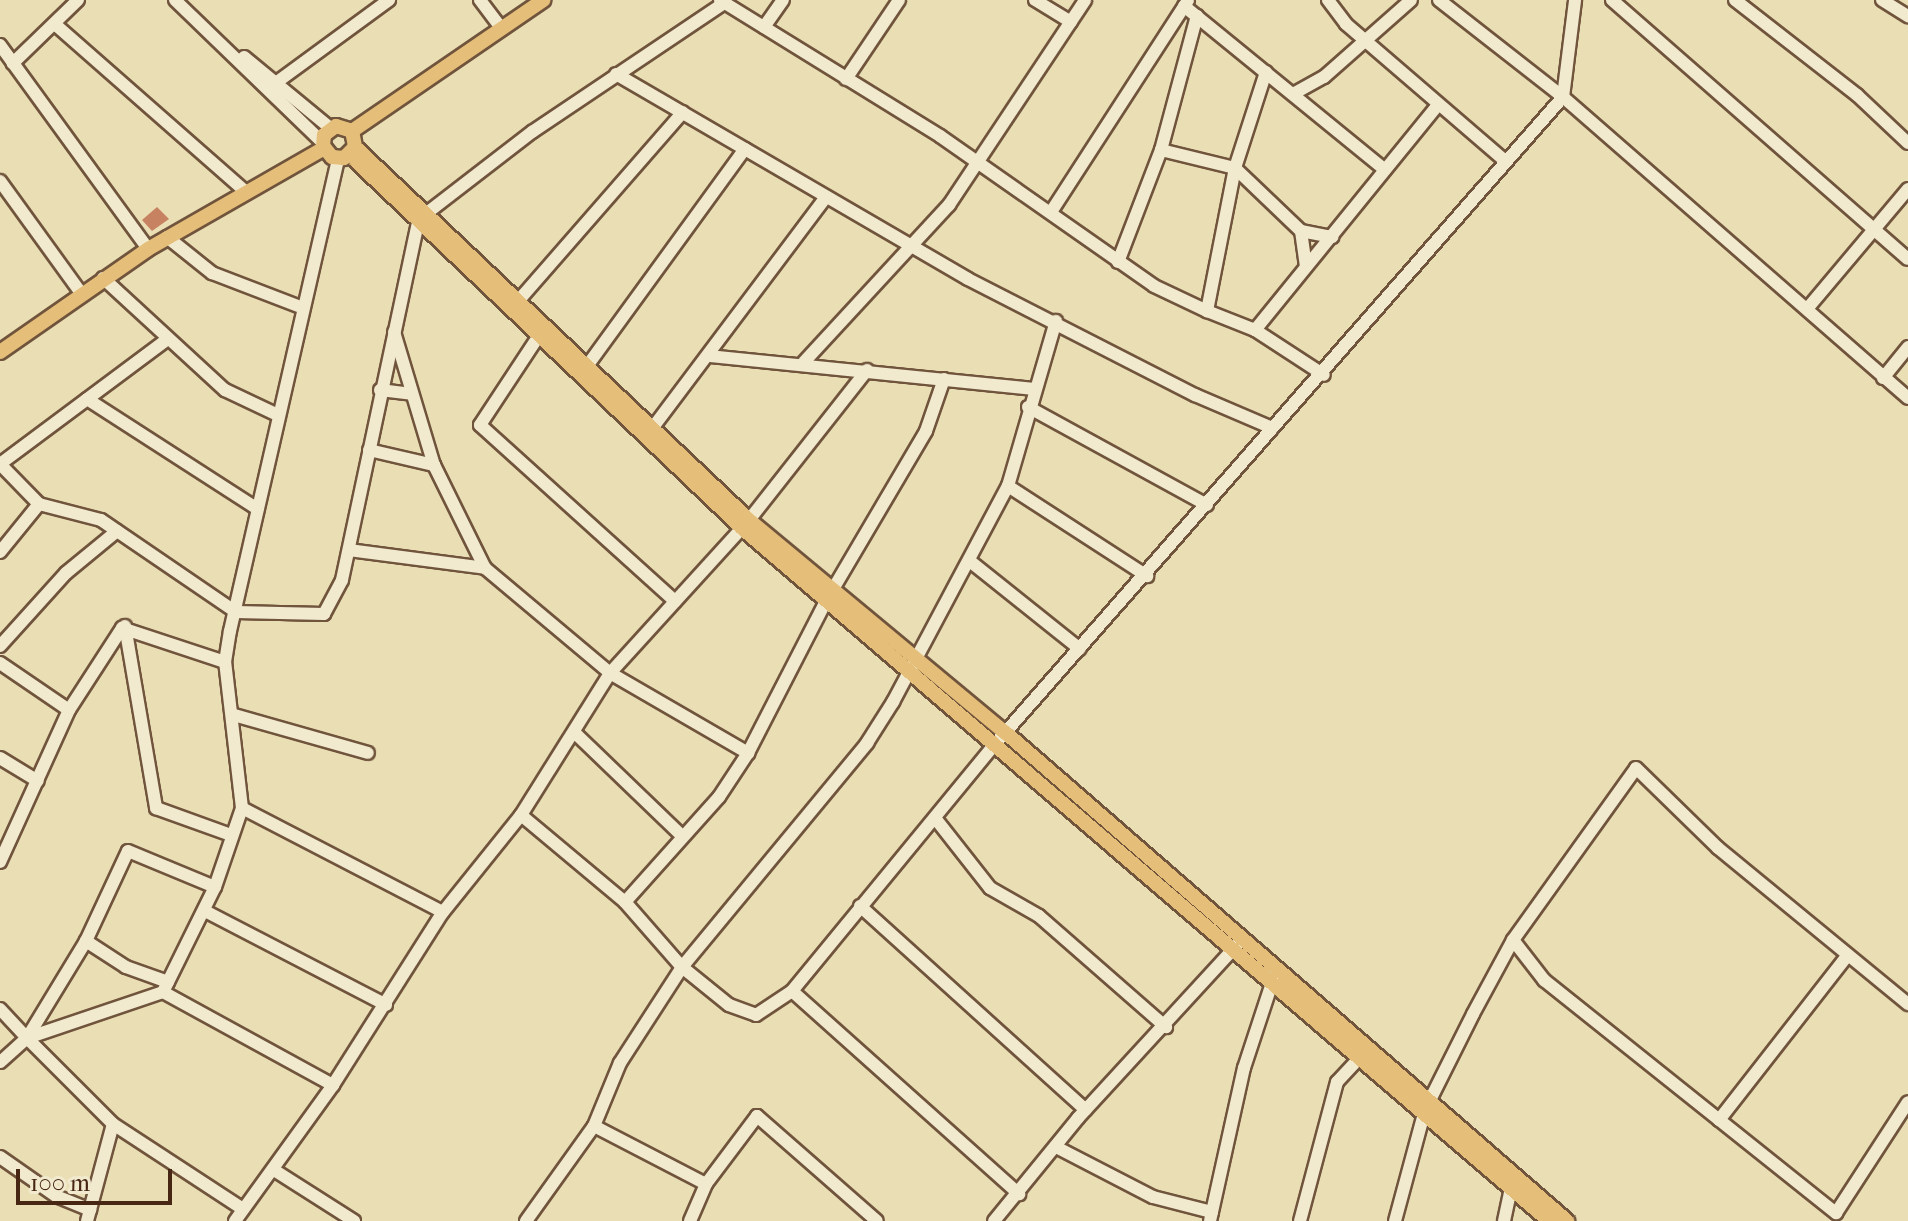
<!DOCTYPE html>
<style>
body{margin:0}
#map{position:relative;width:1908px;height:1221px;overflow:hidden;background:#eadeb5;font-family:"IM FELL French Canon",serif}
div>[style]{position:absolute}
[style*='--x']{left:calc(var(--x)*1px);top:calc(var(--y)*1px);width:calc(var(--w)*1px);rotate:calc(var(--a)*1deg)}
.building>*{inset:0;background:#c78261}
.roads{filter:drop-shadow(2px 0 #70543c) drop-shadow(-2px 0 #70543c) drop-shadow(0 2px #70543c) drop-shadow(0 -2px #70543c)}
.minor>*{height:12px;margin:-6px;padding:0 6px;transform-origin:6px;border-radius:6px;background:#f1eacf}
.major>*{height:14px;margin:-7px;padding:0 7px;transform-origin:7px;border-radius:7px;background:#e5bf7a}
span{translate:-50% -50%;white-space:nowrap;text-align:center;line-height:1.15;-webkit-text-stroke:7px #f1eacf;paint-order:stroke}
.scale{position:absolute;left:16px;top:1169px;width:156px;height:36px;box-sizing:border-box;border:4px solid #472613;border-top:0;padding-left:10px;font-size:24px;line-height:28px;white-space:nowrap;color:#472613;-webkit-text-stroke:6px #f1eacf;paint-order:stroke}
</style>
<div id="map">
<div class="building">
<div style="clip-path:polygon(157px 207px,169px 219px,152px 231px,142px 220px)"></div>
</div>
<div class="roads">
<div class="minor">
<div style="--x:78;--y:0;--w:91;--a:135.9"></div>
<div style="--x:13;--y:63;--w:230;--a:54"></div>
<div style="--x:175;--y:0;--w:206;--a:44"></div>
<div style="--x:480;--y:0;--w:35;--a:53"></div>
<div style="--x:720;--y:0;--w:259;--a:31.7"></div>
<div style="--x:940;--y:136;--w:261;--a:35"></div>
<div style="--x:1154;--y:286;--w:59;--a:25.3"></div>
<div style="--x:1035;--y:0;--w:42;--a:31.4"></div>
<div style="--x:1328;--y:0;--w:30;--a:53"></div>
<div style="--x:1346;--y:24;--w:210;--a:40.7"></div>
<div style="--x:1439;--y:0;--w:157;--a:38"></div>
<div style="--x:1563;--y:97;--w:458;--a:41.1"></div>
<div style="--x:1612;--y:0;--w:393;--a:41.2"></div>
<div style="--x:1735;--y:0;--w:155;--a:37.9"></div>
<div style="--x:1857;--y:95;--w:70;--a:43.3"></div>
<div style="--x:1882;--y:0;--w:31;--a:32"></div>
<div style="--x:1184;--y:6;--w:259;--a:39.2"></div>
<div style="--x:57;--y:26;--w:252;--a:41.3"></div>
<div style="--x:764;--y:27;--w:33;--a:-55"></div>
<div style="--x:0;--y:45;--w:22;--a:54"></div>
<div style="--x:244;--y:57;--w:112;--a:39.5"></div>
<div style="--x:1266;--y:72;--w:101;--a:107.9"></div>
<div style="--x:1235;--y:168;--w:146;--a:101.1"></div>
<div style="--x:1207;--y:311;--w:52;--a:21.6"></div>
<div style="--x:1255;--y:330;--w:82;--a:33.1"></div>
<div style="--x:616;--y:74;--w:407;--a:30.2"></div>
<div style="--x:968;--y:279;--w:255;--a:27.1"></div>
<div style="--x:1195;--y:395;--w:84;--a:23.2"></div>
<div style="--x:846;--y:79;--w:95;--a:-56.1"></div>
<div style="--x:277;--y:82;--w:139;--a:-36.2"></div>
<div style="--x:1293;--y:94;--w:35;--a:-29"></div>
<div style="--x:1324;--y:77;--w:116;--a:-41.5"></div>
<div style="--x:1161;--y:150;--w:76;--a:13.7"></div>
<div style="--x:1235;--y:168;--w:91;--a:43.7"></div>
<div style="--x:1301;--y:231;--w:32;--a:11"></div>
<div style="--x:0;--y:181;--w:138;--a:54.1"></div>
<div style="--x:1051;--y:212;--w:252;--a:-57.1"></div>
<div style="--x:1301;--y:231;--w:36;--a:82"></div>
<div style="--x:167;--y:237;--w:58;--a:38.7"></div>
<div style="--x:212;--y:273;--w:97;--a:21"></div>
<div style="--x:1118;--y:262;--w:120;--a:-69"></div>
<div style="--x:1161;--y:150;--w:139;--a:-75"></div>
<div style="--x:103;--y:278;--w:166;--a:42.6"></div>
<div style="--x:225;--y:390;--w:59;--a:25.3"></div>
<div style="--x:519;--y:300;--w:249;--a:-48.9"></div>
<div style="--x:1807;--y:309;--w:157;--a:-49.9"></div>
<div style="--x:1255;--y:330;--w:289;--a:-50.9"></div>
<div style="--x:394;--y:332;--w:139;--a:73.3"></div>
<div style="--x:434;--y:465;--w:115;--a:63.7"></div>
<div style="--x:485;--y:568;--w:163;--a:40"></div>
<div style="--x:610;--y:673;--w:160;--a:30.1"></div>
<div style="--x:540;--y:334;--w:109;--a:123.4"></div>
<div style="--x:480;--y:425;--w:263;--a:42.1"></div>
<div style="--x:709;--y:356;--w:326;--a:5.8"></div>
<div style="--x:804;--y:362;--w:214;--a:-47.3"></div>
<div style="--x:949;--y:205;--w:246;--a:-56.4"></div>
<div style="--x:582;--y:373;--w:277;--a:-54"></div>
<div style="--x:1883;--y:378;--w:40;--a:-51"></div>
<div style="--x:380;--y:390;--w:32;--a:7"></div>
<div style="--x:87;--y:399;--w:203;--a:32.8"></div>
<div style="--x:1028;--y:407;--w:204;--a:28.7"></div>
<div style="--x:654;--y:426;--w:286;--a:-53.1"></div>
<div style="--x:369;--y:450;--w:67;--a:13"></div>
<div style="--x:0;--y:464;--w:206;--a:-36.7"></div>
<div style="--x:1008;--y:486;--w:166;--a:32.9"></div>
<div style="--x:39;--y:504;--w:64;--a:14.5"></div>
<div style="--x:101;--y:520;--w:163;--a:34.3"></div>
<div style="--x:236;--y:612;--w:88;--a:1.3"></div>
<div style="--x:324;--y:614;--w:38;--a:-62"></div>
<div style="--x:342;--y:580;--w:369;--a:-78"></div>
<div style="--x:419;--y:219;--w:143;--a:-37.6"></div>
<div style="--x:532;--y:132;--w:231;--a:-33.9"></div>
<div style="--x:349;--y:550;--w:137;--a:7.5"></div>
<div style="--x:0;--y:552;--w:62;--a:-50.9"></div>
<div style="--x:39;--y:504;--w:56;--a:-134.3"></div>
<div style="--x:971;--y:562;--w:139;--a:38.6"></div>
<div style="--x:125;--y:626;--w:185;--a:80.3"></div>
<div style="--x:156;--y:808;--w:80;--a:19.8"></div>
<div style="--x:0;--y:646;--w:98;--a:-47.9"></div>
<div style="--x:66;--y:573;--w:66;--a:-39.5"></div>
<div style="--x:0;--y:663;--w:83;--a:34.3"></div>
<div style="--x:234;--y:715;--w:139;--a:15.8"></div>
<div style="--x:574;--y:732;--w:150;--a:43.9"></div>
<div style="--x:0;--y:758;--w:44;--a:31.2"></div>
<div style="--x:242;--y:808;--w:226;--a:27.4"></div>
<div style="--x:521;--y:815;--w:136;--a:39.9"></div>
<div style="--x:625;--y:902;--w:86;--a:48.8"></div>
<div style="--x:682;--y:967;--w:60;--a:39"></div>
<div style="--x:729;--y:1005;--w:29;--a:20"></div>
<div style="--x:756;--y:1015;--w:43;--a:-33.7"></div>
<div style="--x:792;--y:991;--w:321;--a:-50.6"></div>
<div style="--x:996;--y:743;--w:860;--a:-48.73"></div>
<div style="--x:1563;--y:97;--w:98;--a:-82.9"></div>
<div style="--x:935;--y:818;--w:89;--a:51.8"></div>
<div style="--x:990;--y:888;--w:56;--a:29.7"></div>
<div style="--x:1039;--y:916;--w:169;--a:41.2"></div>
<div style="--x:0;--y:862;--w:167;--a:-65.6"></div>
<div style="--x:69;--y:710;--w:98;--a:-57.1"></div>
<div style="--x:122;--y:628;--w:108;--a:18.3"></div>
<div style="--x:625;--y:902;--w:141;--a:-48.2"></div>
<div style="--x:719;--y:797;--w:53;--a:-56.6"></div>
<div style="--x:748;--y:753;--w:171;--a:-62.8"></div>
<div style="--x:826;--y:601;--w:197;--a:-59.5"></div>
<div style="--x:926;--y:431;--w:55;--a:-70.9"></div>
<div style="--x:860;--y:906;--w:304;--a:42.1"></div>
<div style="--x:205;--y:911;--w:204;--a:27.4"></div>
<div style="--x:1513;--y:940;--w:51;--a:52.2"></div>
<div style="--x:1544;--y:980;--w:374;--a:38.6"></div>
<div style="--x:1836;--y:1213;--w:132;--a:-57"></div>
<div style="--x:168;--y:982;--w:45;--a:-160.3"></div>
<div style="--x:126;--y:967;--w:48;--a:-147"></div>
<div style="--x:86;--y:941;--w:99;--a:-65"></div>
<div style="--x:128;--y:851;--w:94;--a:22.5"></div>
<div style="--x:792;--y:991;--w:305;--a:41.8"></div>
<div style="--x:163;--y:992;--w:194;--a:28.7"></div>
<div style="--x:0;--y:1009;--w:40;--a:47"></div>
<div style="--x:27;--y:1038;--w:36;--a:138"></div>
<div style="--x:27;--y:1038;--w:144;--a:-18.7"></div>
<div style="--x:163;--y:992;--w:117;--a:-63.7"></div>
<div style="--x:215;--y:887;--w:83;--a:-71.1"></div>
<div style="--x:242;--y:808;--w:147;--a:-96.6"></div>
<div style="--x:225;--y:662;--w:31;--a:-81"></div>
<div style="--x:230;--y:631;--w:484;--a:-77.1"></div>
<div style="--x:27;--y:1038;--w:122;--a:45"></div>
<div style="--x:113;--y:1124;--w:155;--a:33.2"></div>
<div style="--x:27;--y:1038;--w:114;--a:-58.7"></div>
<div style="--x:1719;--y:1120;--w:209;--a:-52"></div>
<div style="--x:594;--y:1126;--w:126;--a:27.4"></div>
<div style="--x:1058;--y:1148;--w:107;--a:27.3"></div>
<div style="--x:1153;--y:1197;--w:61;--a:14.3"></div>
<div style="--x:0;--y:1157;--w:68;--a:34.9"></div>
<div style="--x:56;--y:1196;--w:37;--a:22"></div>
<div style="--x:274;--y:1170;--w:95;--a:32.5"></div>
<div style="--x:87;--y:1221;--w:100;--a:-75"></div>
<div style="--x:235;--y:1221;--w:168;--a:-54.2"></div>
<div style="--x:333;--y:1085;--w:205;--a:-57.6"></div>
<div style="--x:443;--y:912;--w:124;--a:-51.2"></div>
<div style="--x:521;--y:815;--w:168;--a:-57.9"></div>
<div style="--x:610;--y:673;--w:207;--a:-47.7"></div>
<div style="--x:749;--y:520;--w:191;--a:-51.8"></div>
<div style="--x:526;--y:1221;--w:117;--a:-54.4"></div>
<div style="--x:594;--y:1126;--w:68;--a:-67.6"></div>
<div style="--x:620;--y:1063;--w:114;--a:-57.1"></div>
<div style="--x:682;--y:967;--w:291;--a:-50.4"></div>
<div style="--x:867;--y:743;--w:49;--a:-57.6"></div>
<div style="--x:893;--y:702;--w:245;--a:-62"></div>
<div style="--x:1008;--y:486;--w:172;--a:-73.8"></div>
<div style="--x:690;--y:1221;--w:40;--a:-66.6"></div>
<div style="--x:706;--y:1184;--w:85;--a:-53.1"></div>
<div style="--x:757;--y:1116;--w:159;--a:41.2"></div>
<div style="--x:994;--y:1221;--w:133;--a:-50.8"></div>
<div style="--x:1078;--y:1118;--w:238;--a:-47.4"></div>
<div style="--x:1210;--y:1221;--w:157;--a:-77.5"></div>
<div style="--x:1244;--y:1068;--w:96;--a:-71.8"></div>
<div style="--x:1300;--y:1221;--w:144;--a:-75.1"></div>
<div style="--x:1337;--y:1082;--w:41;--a:-47"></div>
<div style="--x:1395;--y:1221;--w:115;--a:-74.9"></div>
<div style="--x:1425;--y:1110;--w:107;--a:-63.4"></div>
<div style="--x:1473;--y:1014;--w:84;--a:-61.6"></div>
<div style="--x:1513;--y:940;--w:211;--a:-54.4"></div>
<div style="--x:1636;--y:768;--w:115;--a:44.3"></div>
<div style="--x:1718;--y:848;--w:246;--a:39.4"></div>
<div style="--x:1504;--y:1221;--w:40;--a:-78"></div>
</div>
<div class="major">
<div style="--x:352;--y:131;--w:232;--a:-34.4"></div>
<div style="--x:355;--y:147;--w:16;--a:135"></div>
<div style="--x:344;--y:158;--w:12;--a:-175"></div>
<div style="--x:332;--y:157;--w:14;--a:-129"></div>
<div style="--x:323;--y:146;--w:11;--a:-85"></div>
<div style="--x:324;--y:135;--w:15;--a:-37"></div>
<div style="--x:336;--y:126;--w:17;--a:17"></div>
<div style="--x:352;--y:131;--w:16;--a:79"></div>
<div style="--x:355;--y:147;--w:543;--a:43.43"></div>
<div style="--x:749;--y:520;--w:334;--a:39.7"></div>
<div style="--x:1006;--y:733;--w:744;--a:41.02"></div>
<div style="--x:356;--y:161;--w:533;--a:43.55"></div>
<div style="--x:742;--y:528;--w:1064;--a:40.65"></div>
<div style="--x:0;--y:352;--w:180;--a:-34.8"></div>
<div style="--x:148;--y:249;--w:203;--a:-29.8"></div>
</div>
</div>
<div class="scale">100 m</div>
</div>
